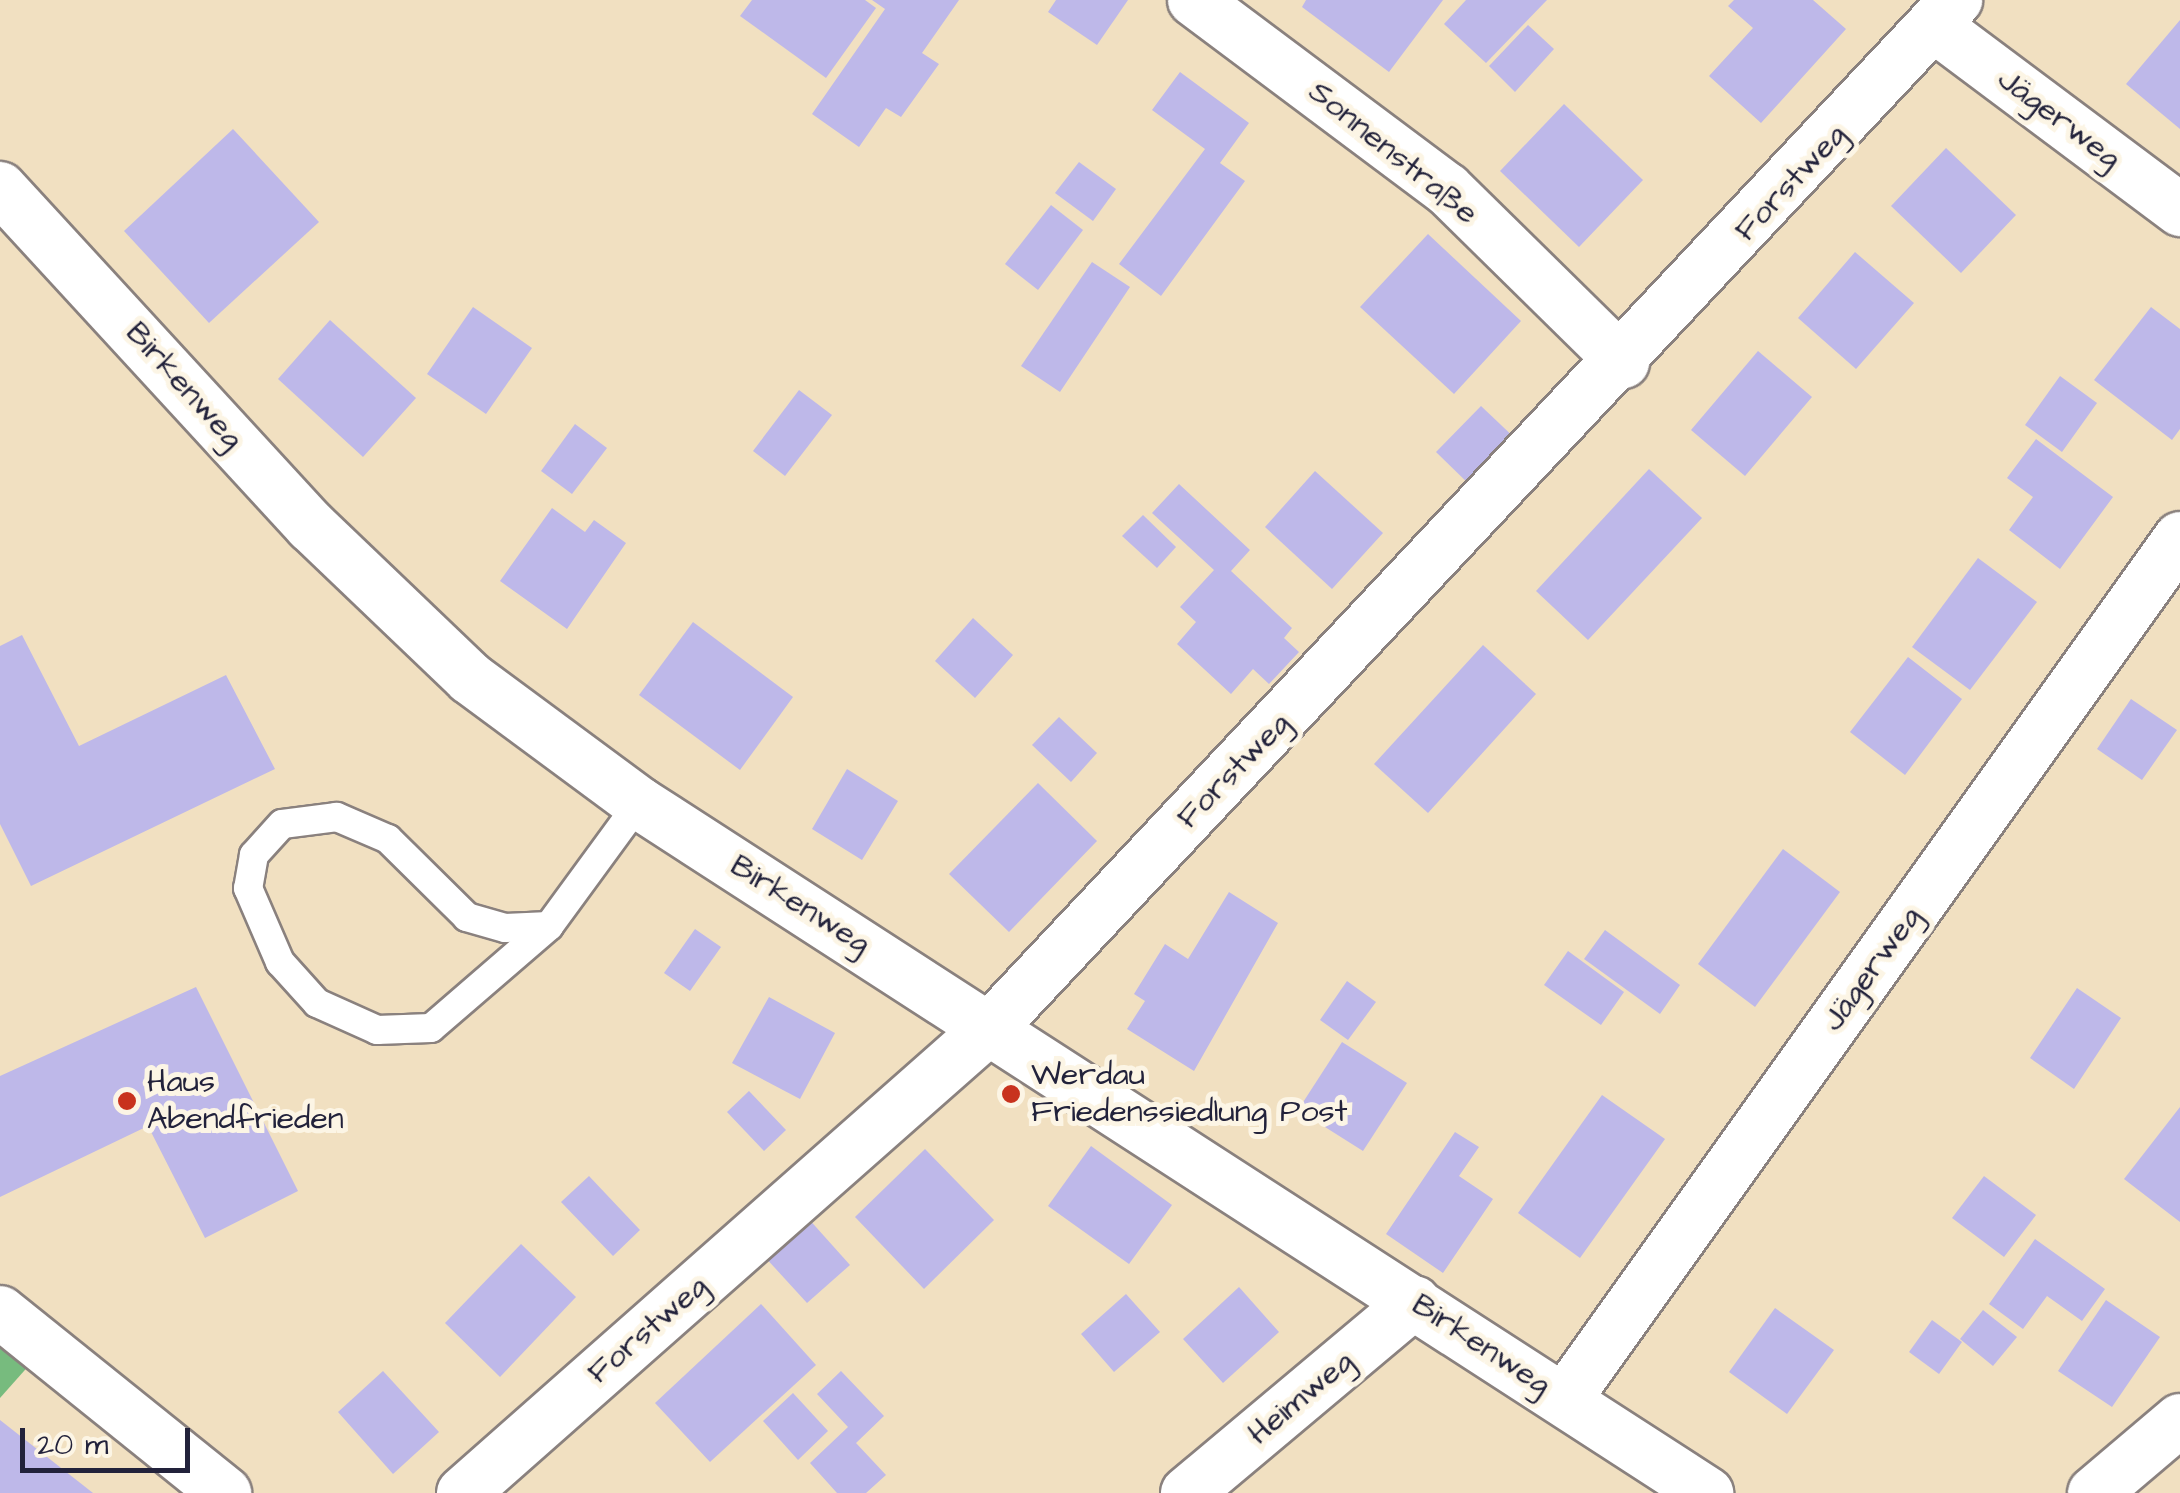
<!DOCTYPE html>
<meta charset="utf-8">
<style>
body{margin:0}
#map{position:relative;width:2180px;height:1493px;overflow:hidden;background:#f1e0c1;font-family:"Architects Daughter",sans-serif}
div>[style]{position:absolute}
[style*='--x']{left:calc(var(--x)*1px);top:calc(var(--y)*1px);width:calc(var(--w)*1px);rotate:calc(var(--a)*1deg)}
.forest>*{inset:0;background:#77bb7e}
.building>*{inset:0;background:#beb8e9}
.roads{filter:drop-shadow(2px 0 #8a817e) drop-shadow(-2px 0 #8a817e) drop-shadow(0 2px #8a817e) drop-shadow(0 -2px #8a817e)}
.service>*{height:28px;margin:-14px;padding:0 14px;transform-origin:14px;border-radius:14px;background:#fff}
.minor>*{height:52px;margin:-26px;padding:0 26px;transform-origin:26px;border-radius:26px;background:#fff}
.dots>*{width:28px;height:28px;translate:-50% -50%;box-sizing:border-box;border:5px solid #fcf5e5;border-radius:50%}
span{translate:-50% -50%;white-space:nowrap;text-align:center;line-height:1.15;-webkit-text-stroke:10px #fcf5e5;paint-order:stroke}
.street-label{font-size:32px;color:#22223b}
.poi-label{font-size:32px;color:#22223b}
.left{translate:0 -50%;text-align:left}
.scale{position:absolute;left:20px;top:1428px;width:170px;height:45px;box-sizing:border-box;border:5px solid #22223b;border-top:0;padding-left:12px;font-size:30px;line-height:35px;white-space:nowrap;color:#22223b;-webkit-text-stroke:8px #fcf5e5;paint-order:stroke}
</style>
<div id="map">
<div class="forest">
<div style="clip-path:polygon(0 1312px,40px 1353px,0 1398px)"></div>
</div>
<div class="building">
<div style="clip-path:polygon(752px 0,865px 0,876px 8px,826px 78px,740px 16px)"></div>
<div style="clip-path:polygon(872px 0,959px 0,922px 53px,939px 64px,901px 117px,886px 108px,859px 147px,812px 114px,885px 9px)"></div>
<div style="clip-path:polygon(1056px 0,1128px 0,1097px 45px,1048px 12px)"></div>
<div style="clip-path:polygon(1306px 0,1443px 0,1389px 72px,1302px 7px)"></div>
<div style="clip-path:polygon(1466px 0,1547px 0,1486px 63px,1444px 24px)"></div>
<div style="clip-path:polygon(1734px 0,1813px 0,1846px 29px,1761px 123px,1709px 76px,1753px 28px,1728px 6px)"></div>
<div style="clip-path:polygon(2180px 20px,2180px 129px,2126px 84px)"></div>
<div style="clip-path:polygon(1528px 25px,1554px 49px,1515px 92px,1489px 66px)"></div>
<div style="clip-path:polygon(1180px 72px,1249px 123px,1220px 163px,1245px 181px,1161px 296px,1119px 264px,1205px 149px,1152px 110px)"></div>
<div style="clip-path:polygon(1564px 104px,1643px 180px,1579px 247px,1500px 171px)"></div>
<div style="clip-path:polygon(233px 129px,319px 222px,209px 323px,124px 231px)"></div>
<div style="clip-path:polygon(1946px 148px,2016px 215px,1961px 273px,1891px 206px)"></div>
<div style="clip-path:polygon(1079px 162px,1116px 189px,1093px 221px,1055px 193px)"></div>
<div style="clip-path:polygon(1051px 205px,1083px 230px,1038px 290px,1005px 264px)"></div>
<div style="clip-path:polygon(1428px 234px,1521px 321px,1454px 394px,1360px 307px)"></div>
<div style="clip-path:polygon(1855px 252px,1914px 303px,1856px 369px,1798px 318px)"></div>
<div style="clip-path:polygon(1092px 262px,1130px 287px,1060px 392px,1021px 366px)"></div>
<div style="clip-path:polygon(473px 307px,532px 348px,486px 414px,427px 374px)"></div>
<div style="clip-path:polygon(2151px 307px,2180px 329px,2180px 429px,2172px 440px,2094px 380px)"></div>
<div style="clip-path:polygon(330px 320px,416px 398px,363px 457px,278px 379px)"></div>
<div style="clip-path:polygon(1758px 351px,1812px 397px,1745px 476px,1691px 430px)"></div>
<div style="clip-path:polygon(2060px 376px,2097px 403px,2062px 452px,2025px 425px)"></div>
<div style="clip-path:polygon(799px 390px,832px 415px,785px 476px,753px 451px)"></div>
<div style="clip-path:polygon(1481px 406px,1520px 443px,1475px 490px,1436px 452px)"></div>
<div style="clip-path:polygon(575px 424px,607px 448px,572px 494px,541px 471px)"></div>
<div style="clip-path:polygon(2036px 439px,2113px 497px,2060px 569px,2009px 530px,2033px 497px,2007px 478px)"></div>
<div style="clip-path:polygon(1649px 469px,1702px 518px,1588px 640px,1536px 591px)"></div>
<div style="clip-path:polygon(1315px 471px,1383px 533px,1332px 589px,1265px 527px)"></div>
<div style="clip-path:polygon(1179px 484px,1250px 550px,1231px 571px,1292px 628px,1284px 638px,1299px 652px,1269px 684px,1253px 669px,1231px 694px,1177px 644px,1196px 622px,1180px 607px,1214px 570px,1152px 513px)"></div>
<div style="clip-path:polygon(552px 508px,585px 532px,594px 520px,626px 543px,567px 629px,500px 581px)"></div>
<div style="clip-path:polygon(1143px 515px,1176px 547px,1157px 568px,1122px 536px)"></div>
<div style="clip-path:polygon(1978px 558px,2037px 602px,1970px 690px,1912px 647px)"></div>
<div style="clip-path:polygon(973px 618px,1013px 655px,975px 698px,935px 661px)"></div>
<div style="clip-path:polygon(693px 622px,793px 697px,740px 770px,639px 695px)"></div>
<div style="clip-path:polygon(22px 635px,79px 746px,226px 675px,275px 769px,31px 886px,0 824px,0 646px)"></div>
<div style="clip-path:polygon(1483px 645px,1536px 694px,1428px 813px,1374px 764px)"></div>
<div style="clip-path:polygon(1908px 657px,1962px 699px,1905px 775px,1850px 732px)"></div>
<div style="clip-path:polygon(2131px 699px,2177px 730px,2142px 780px,2097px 749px)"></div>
<div style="clip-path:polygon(1059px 717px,1097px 753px,1071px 782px,1032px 745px)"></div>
<div style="clip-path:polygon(847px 769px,898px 801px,862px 860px,812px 829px)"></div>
<div style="clip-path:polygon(1038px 783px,1097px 841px,1009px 932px,949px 874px)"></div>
<div style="clip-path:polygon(1783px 849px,1840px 892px,1755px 1007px,1698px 964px)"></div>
<div style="clip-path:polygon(1229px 892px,1278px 923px,1194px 1071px,1127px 1029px,1145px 1001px,1134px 994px,1165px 944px,1188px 959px)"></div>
<div style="clip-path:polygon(695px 929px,721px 947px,690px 991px,664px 973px)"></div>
<div style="clip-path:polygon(1605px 930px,1680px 985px,1660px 1014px,1584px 959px)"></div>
<div style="clip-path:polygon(1568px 951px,1624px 992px,1601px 1025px,1544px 985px)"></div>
<div style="clip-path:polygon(1347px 981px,1376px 1002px,1348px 1040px,1320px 1020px)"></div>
<div style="clip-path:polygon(196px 987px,298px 1191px,205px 1238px,148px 1126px,0 1197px,0 1076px)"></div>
<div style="clip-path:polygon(2077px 988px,2121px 1018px,2074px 1089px,2030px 1058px)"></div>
<div style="clip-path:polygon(769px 997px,835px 1033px,800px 1099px,732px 1063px)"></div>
<div style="clip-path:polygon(1342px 1042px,1407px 1083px,1363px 1151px,1298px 1110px)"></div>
<div style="clip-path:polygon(749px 1091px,786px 1130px,764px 1151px,727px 1112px)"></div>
<div style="clip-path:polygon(1602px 1095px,1665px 1139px,1580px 1258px,1518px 1213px)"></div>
<div style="clip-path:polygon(2180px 1107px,2180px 1222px,2124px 1179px)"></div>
<div style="clip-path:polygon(1455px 1132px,1479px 1147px,1459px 1176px,1493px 1199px,1443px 1273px,1386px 1234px)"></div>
<div style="clip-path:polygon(1091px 1146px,1172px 1205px,1129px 1264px,1048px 1206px)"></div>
<div style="clip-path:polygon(925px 1149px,994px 1220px,924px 1289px,855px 1217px)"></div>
<div style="clip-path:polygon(589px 1176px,640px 1230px,613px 1256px,561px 1202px)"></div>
<div style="clip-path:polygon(1984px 1176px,2036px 1215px,2004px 1257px,1952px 1218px)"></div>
<div style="clip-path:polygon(807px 1217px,850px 1265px,807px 1303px,764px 1256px)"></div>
<div style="clip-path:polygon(2035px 1239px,2105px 1289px,2082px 1321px,2047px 1296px,2023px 1329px,1989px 1304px)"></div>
<div style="clip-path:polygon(521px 1244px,576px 1297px,500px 1377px,445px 1323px)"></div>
<div style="clip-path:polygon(1239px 1287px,1279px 1332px,1223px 1383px,1183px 1339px)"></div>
<div style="clip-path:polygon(1126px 1294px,1160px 1332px,1114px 1372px,1081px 1334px)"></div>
<div style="clip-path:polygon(2106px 1300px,2160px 1337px,2112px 1407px,2058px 1371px)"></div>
<div style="clip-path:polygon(761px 1304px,816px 1365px,710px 1462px,655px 1403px)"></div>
<div style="clip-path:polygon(1775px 1308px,1834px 1350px,1787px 1414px,1729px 1372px)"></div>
<div style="clip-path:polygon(1983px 1310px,2017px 1337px,1993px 1366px,1960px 1339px)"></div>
<div style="clip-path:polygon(1932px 1320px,1962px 1342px,1939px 1374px,1909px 1352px)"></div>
<div style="clip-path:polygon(383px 1371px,439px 1432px,393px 1474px,338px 1412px)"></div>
<div style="clip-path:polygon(841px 1371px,884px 1416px,856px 1443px,886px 1475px,866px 1493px,837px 1493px,810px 1463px,848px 1427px,817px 1394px)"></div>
<div style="clip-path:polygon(793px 1393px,828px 1431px,798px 1460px,763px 1421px)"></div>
<div style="clip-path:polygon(0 1420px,93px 1493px,0 1493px)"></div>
</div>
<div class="roads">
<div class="service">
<div style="--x:549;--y:926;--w:44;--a:177.4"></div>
<div style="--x:505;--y:928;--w:40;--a:-164"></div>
<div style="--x:467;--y:917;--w:111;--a:-135.4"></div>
<div style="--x:388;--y:839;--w:56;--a:-156.7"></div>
<div style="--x:337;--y:817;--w:55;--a:172.7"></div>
<div style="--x:282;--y:824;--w:42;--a:132.1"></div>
<div style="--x:254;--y:855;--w:34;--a:100"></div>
<div style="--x:248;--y:888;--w:81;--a:66.6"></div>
<div style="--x:280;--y:962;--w:55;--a:47.9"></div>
<div style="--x:317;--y:1003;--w:66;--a:24.2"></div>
<div style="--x:377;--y:1030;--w:54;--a:-2.1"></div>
<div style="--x:431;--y:1028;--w:156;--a:-40.8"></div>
<div style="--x:549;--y:926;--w:152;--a:-53.8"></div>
</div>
<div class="minor">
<div style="--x:1194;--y:0;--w:316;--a:36.8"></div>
<div style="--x:1447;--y:189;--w:247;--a:44.5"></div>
<div style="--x:1937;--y:28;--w:304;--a:36.8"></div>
<div style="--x:0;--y:188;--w:459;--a:47.4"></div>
<div style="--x:311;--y:526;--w:220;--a:43.7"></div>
<div style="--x:470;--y:678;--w:210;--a:36.5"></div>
<div style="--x:639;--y:803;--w:1272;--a:32.87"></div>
<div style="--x:0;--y:1312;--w:289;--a:38.8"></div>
<div style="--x:1565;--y:1399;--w:1058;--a:-54.46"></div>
<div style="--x:463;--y:1493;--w:706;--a:-41.44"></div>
<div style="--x:992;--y:1026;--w:1408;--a:-46.78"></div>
<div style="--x:1187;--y:1493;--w:297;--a:-40"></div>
<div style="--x:2094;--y:1493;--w:113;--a:-40.3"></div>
</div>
</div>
<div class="dots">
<div style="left:1011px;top:1094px;background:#c8321e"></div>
<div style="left:127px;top:1101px;background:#c8321e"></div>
</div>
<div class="street-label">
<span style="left:2059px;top:119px;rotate:37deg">Jägerweg</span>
<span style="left:1393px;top:153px;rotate:39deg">Sonnenstraße</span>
<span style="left:1791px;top:183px;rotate:-47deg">Forstweg</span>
<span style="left:184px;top:386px;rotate:48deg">Birkenweg</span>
<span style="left:1234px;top:771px;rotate:-46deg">Forstweg</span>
<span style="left:800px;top:905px;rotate:32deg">Birkenweg</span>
<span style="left:1872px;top:969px;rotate:-54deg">Jägerweg</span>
<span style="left:648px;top:1330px;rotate:-41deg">Forstweg</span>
<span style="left:1481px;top:1345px;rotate:33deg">Birkenweg</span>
<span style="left:1301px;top:1398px;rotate:-40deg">Heimweg</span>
</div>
<div class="poi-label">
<span class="left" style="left:1031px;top:1094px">Werdau<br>Friedenssiedlung Post</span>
<span class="left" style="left:147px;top:1101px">Haus<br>Abendfrieden</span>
</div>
<div class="scale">20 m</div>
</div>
